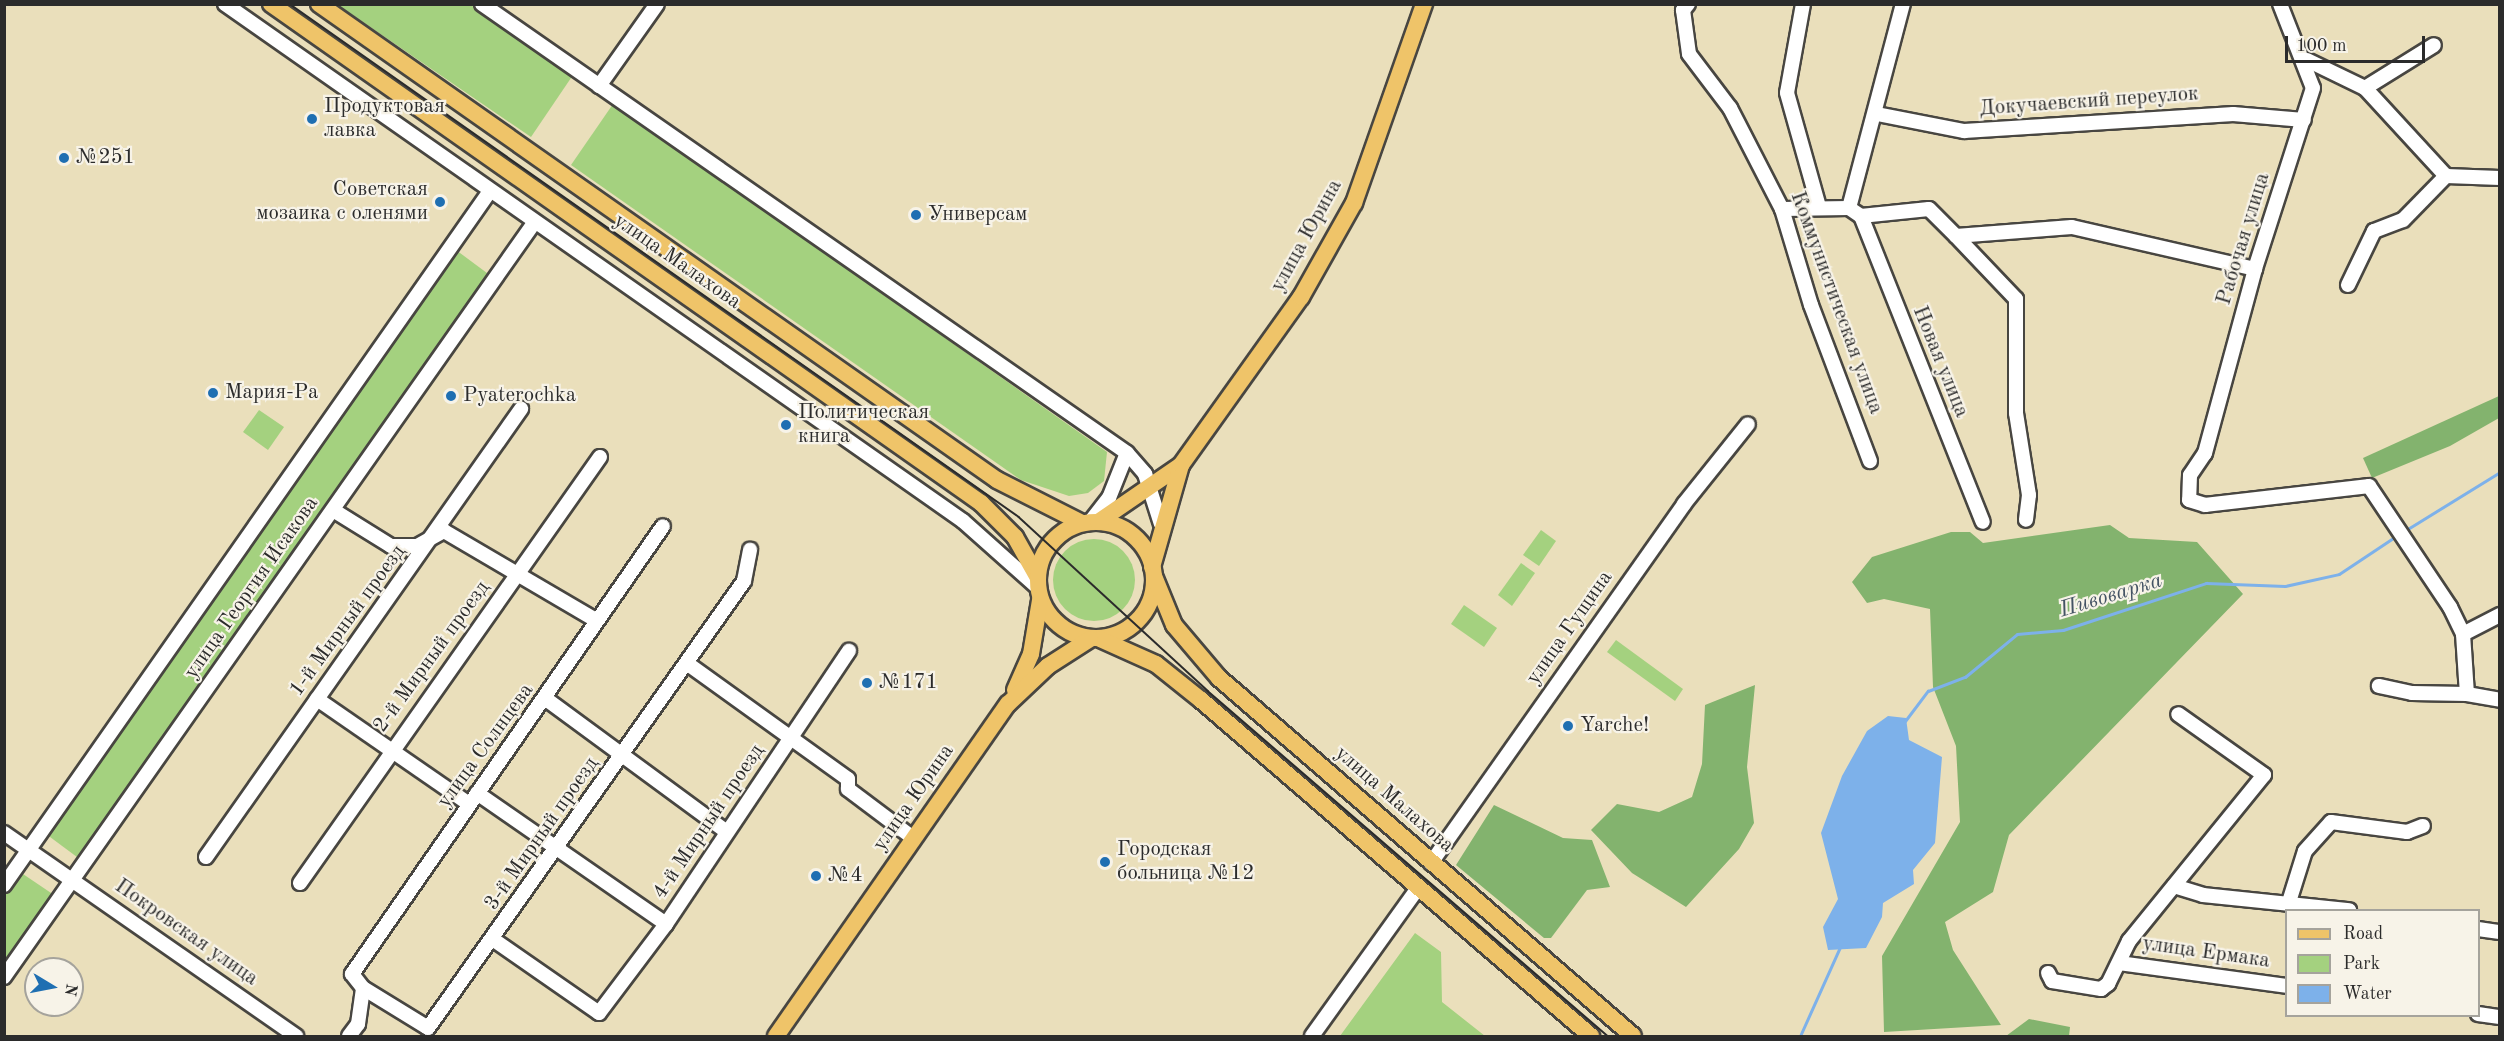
<!DOCTYPE html>
<meta charset="utf-8">
<style>
body{margin:0}
#map{position:relative;width:2504px;height:1041px;overflow:hidden;background:#eadfbb;font-family:"Old Standard TT",serif}
div>[style]{position:absolute}
[style*='--x']{left:calc(var(--x)*1px);top:calc(var(--y)*1px);width:calc(var(--w)*1px);rotate:calc(var(--a)*1deg)}
.green>*{inset:0;background:#a4d17f}
.round{border-radius:50%}
.forest>*{inset:0;background:#83b36e}
.water>*{inset:0;background:#7db1ea}
.stream>*{height:3px;margin:-1.5px;padding:0 1.5px;transform-origin:1.5px;border-radius:1.5px;background:#7db1ea}
.roads{filter:drop-shadow(2px 0 #484641) drop-shadow(-2px 0 #484641) drop-shadow(0 2px #484641) drop-shadow(0 -2px #484641)}
.minor>*{height:14px;margin:-7px;padding:0 7px;transform-origin:7px;border-radius:7px;background:#fff}
.major>*{height:16px;margin:-8px;padding:0 8px;transform-origin:8px;border-radius:8px;background:#efc469}
.major>.ring{margin:-8px;padding:0;box-sizing:content-box;background:none;border:16px solid #efc469;border-radius:50%}
.tram>*{height:1.5px;margin:-0.75px;padding:0 0.75px;transform-origin:0.75px;border-radius:0.75px;background:#2b2b2b}
.dots>*{width:16px;height:16px;translate:-50% -50%;box-sizing:border-box;border:3px solid #f7f3e8;border-radius:50%}
span{translate:-50% -50%;white-space:nowrap;text-align:center;line-height:1.15;-webkit-text-stroke:4.5px #f7f3e8;paint-order:stroke}
.street-label{font-size:21px;color:#2b2b2b}
.poi-label{font-size:21px;color:#2b2b2b}
.left{translate:0 -50%;text-align:left}
.right{translate:-100% -50%;text-align:right}
.water-label{font-size:22px;color:#445364;font-style:italic}
.frame{position:absolute;inset:0;border:6px solid #2b2b2b;pointer-events:none}
.legend{position:absolute;left:2285px;top:909px;width:195px;height:108px;box-sizing:border-box;background:#f7f3e8;border:2px solid #a5a39c;margin:0;padding:8px 10px;list-style:none;font-size:18px;color:#2b2b2b}
.legend li{display:flex;align-items:center;gap:12px;height:30px}
.legend b{width:30px;border:2px solid #a5a39c}
.north{position:absolute;left:24px;top:957px;width:60px;height:60px;box-sizing:border-box;background:#f7f3e8;border:2px solid #a5a39c;border-radius:50%;rotate:100deg;font-size:16px;font-weight:700;line-height:24px;text-align:center;color:#2b2b2b}
.north::after{content:'';display:block;margin:auto;width:21px;height:27px;background:#1f6fb2;clip-path:polygon(50% 0,100% 100%,50% 72%,0 100%)}
.scale{position:absolute;left:2285px;top:36px;width:140px;height:27px;box-sizing:border-box;border:3px solid #2b2b2b;border-top:0;padding-left:8px;font-size:18px;line-height:21px;white-space:nowrap;color:#2b2b2b;-webkit-text-stroke:4px #f7f3e8;paint-order:stroke}
</style>
<div id="map">
<div class="green">
<div style="clip-path:polygon(338px 5px,471px 5px,573px 75px,531px 137px)"></div>
<div style="clip-path:polygon(613px 104px,1107px 452px,1104px 481px,1088px 493px,1069px 496px,1021px 480px,571px 165px)"></div>
<div style="clip-path:polygon(456px 250px,491px 276px,81px 860px,46px 834px)"></div>
<div style="clip-path:polygon(259px 410px,284px 427px,268px 450px,243px 432px)"></div>
<div style="clip-path:polygon(1541px 530px,1556px 541px,1539px 566px,1523px 555px)"></div>
<div class="round" style="left:1053px;top:539px;width:82px;height:82px"></div>
<div style="clip-path:polygon(1521px 563px,1535px 573px,1512px 606px,1498px 595px)"></div>
<div style="clip-path:polygon(1464px 605px,1497px 628px,1484px 647px,1451px 624px)"></div>
<div style="clip-path:polygon(1616px 640px,1683px 689px,1675px 701px,1607px 652px)"></div>
<div style="clip-path:polygon(20px 872px,57px 897px,5px 972px,5px 895px)"></div>
<div style="clip-path:polygon(1415px 933px,1441px 952px,1442px 1002px,1485px 1036px,1340px 1036px)"></div>
</div>
<div class="forest">
<div style="clip-path:polygon(2499px 396px,2499px 418px,2450px 446px,2372px 478px,2363px 458px)"></div>
<div style="clip-path:polygon(2110px 525px,2129px 538px,2197px 542px,2243px 594px,2009px 835px,1993px 892px,1945px 922px,1953px 950px,2001px 1025px,1884px 1032px,1882px 956px,1960px 822px,1956px 746px,1933px 687px,1930px 609px,1884px 599px,1867px 603px,1852px 582px,1872px 557px,1951px 532px,1970px 532px,1983px 543px)"></div>
<div style="clip-path:polygon(1755px 685px,1747px 767px,1754px 823px,1739px 849px,1686px 907px,1632px 873px,1591px 830px,1617px 804px,1659px 812px,1692px 797px,1702px 764px,1705px 705px)"></div>
<div style="clip-path:polygon(1494px 805px,1563px 838px,1592px 840px,1610px 887px,1587px 890px,1551px 938px,1544px 938px,1456px 865px)"></div>
<div style="clip-path:polygon(2029px 1019px,2070px 1027px,2069px 1036px,2006px 1036px)"></div>
</div>
<div class="water">
<div style="clip-path:polygon(1888px 716px,1906px 718px,1909px 740px,1942px 757px,1935px 843px,1913px 870px,1914px 884px,1883px 903px,1882px 917px,1866px 948px,1828px 950px,1823px 927px,1838px 899px,1821px 833px,1842px 776px,1867px 731px)"></div>
</div>
<div class="stream">
<div style="--x:2406;--y:530;--w:110;--a:-31.7"></div>
<div style="--x:1905;--y:721;--w:38;--a:-53"></div>
<div style="--x:1928;--y:691;--w:40;--a:-21"></div>
<div style="--x:1965;--y:677;--w:67;--a:-39.6"></div>
<div style="--x:2017;--y:634;--w:46;--a:-5"></div>
<div style="--x:2063;--y:630;--w:151;--a:-18.2"></div>
<div style="--x:2206;--y:583;--w:79;--a:2.2"></div>
<div style="--x:2285;--y:586;--w:55;--a:-12.5"></div>
<div style="--x:2339;--y:574;--w:65;--a:-33.7"></div>
<div style="--x:1800;--y:1036;--w:98;--a:-65.8"></div>
</div>
<div class="roads">
<div class="minor">
<div style="--x:225;--y:4;--w:901;--a:35.01"></div>
<div style="--x:963;--y:521;--w:99;--a:41.7"></div>
<div style="--x:482;--y:4;--w:786;--a:34.84"></div>
<div style="--x:1127;--y:453;--w:28;--a:49"></div>
<div style="--x:1145;--y:474;--w:52;--a:72.3"></div>
<div style="--x:1688;--y:4;--w:8;--a:130"></div>
<div style="--x:1683;--y:10;--w:44;--a:82.2"></div>
<div style="--x:1689;--y:54;--w:68;--a:52.8"></div>
<div style="--x:1730;--y:108;--w:114;--a:62.8"></div>
<div style="--x:1782;--y:209;--w:100;--a:73.2"></div>
<div style="--x:1811;--y:305;--w:167;--a:69.3"></div>
<div style="--x:1803;--y:4;--w:90;--a:100.2"></div>
<div style="--x:1787;--y:93;--w:118;--a:74.3"></div>
<div style="--x:2280;--y:4;--w:90;--a:68.6"></div>
<div style="--x:2313;--y:88;--w:190;--a:107.8"></div>
<div style="--x:2255;--y:269;--w:191;--a:105.2"></div>
<div style="--x:2205;--y:453;--w:27;--a:124"></div>
<div style="--x:2190;--y:475;--w:25;--a:92"></div>
<div style="--x:2189;--y:500;--w:17;--a:17"></div>
<div style="--x:2205;--y:505;--w:165;--a:-6.6"></div>
<div style="--x:2369;--y:486;--w:146;--a:56.2"></div>
<div style="--x:2450;--y:607;--w:30;--a:64"></div>
<div style="--x:2463;--y:634;--w:60;--a:86.2"></div>
<div style="--x:2467;--y:694;--w:55;--a:-179"></div>
<div style="--x:2412;--y:693;--w:34;--a:-168"></div>
<div style="--x:2307;--y:60;--w:64;--a:25.8"></div>
<div style="--x:2365;--y:88;--w:120;--a:47.4"></div>
<div style="--x:2446;--y:176;--w:54;--a:2.1"></div>
<div style="--x:599;--y:86;--w:100;--a:-54.7"></div>
<div style="--x:2365;--y:88;--w:81;--a:-31.9"></div>
<div style="--x:1877;--y:114;--w:89;--a:11.1"></div>
<div style="--x:1964;--y:131;--w:270;--a:-3.6"></div>
<div style="--x:2233;--y:114;--w:71;--a:4.8"></div>
<div style="--x:1849;--y:208;--w:211;--a:-75.2"></div>
<div style="--x:1782;--y:209;--w:67;--a:-0.9"></div>
<div style="--x:1849;--y:208;--w:14;--a:34"></div>
<div style="--x:1861;--y:216;--w:68;--a:-5.9"></div>
<div style="--x:1929;--y:209;--w:38;--a:45"></div>
<div style="--x:1956;--y:236;--w:116;--a:-4.4"></div>
<div style="--x:2072;--y:227;--w:188;--a:12.9"></div>
<div style="--x:1861;--y:216;--w:329;--a:68.3"></div>
<div style="--x:1956;--y:236;--w:87;--a:46.4"></div>
<div style="--x:2016;--y:299;--w:114;--a:90"></div>
<div style="--x:2016;--y:413;--w:83;--a:81"></div>
<div style="--x:2029;--y:495;--w:25;--a:97"></div>
<div style="--x:2348;--y:285;--w:60;--a:-64.3"></div>
<div style="--x:2374;--y:231;--w:31;--a:-21"></div>
<div style="--x:2403;--y:220;--w:62;--a:-45.7"></div>
<div style="--x:333;--y:510;--w:68;--a:31.8"></div>
<div style="--x:391;--y:546;--w:26;--a:0"></div>
<div style="--x:417;--y:546;--w:31;--a:-29"></div>
<div style="--x:444;--y:531;--w:176;--a:30.4"></div>
<div style="--x:1090;--y:522;--w:31;--a:-52"></div>
<div style="--x:1109;--y:498;--w:48;--a:-68.2"></div>
<div style="--x:2463;--y:634;--w:42;--a:-27.2"></div>
<div style="--x:688;--y:664;--w:197;--a:35.7"></div>
<div style="--x:848;--y:779;--w:10;--a:90"></div>
<div style="--x:848;--y:789;--w:81;--a:37"></div>
<div style="--x:2467;--y:694;--w:34;--a:10"></div>
<div style="--x:317;--y:699;--w:183;--a:34.6"></div>
<div style="--x:546;--y:699;--w:223;--a:36.3"></div>
<div style="--x:477;--y:793;--w:230;--a:34.7"></div>
<div style="--x:4;--y:833;--w:356;--a:34.8"></div>
<div style="--x:206;--y:857;--w:548;--a:-54.89"></div>
<div style="--x:1431;--y:863;--w:439;--a:-54.8"></div>
<div style="--x:1684;--y:504;--w:102;--a:-51.3"></div>
<div style="--x:300;--y:883;--w:521;--a:-54.85"></div>
<div style="--x:4;--y:885;--w:847;--a:-55"></div>
<div style="--x:2174;--y:886;--w:30;--a:17"></div>
<div style="--x:2203;--y:895;--w:147;--a:5.9"></div>
<div style="--x:2289;--y:902;--w:53;--a:-72.6"></div>
<div style="--x:2305;--y:851;--w:39;--a:-48"></div>
<div style="--x:2331;--y:822;--w:77;--a:7.5"></div>
<div style="--x:2407;--y:832;--w:17;--a:-21"></div>
<div style="--x:2478;--y:929;--w:22;--a:8"></div>
<div style="--x:494;--y:940;--w:128;--a:34.8"></div>
<div style="--x:599;--y:1013;--w:111;--a:-53"></div>
<div style="--x:666;--y:924;--w:329;--a:-56.2"></div>
<div style="--x:2119;--y:963;--w:169;--a:7.8"></div>
<div style="--x:2048;--y:973;--w:9;--a:63"></div>
<div style="--x:2052;--y:981;--w:50;--a:9.3"></div>
<div style="--x:2101;--y:989;--w:9;--a:-36"></div>
<div style="--x:2108;--y:984;--w:48;--a:-64"></div>
<div style="--x:2129;--y:941;--w:214;--a:-50.9"></div>
<div style="--x:2264;--y:775;--w:105;--a:-144.7"></div>
<div style="--x:4;--y:977;--w:922;--a:-54.9"></div>
<div style="--x:363;--y:988;--w:18;--a:-128"></div>
<div style="--x:352;--y:974;--w:545;--a:-55.23"></div>
<div style="--x:2478;--y:1014;--w:22;--a:8"></div>
<div style="--x:349;--y:1036;--w:15;--a:-53"></div>
<div style="--x:358;--y:1024;--w:36;--a:-82"></div>
<div style="--x:363;--y:988;--w:76;--a:31.6"></div>
<div style="--x:428;--y:1028;--w:547;--a:-54.74"></div>
<div style="--x:744;--y:581;--w:32;--a:-79"></div>
<div style="--x:1312;--y:1036;--w:182;--a:-54.4"></div>
</div>
<div class="major">
<div style="--x:271;--y:4;--w:868;--a:35.1"></div>
<div style="--x:981;--y:503;--w:48;--a:45"></div>
<div style="--x:1015;--y:537;--w:45;--a:60.6"></div>
<div style="--x:319;--y:4;--w:828;--a:35.07"></div>
<div style="--x:997;--y:480;--w:95;--a:26.8"></div>
<div class="ring" style="left:1038px;top:522px;width:100px;height:100px"></div>
<div style="--x:1098;--y:522;--w:101;--a:-34.5"></div>
<div style="--x:1152;--y:567;--w:106;--a:-74.1"></div>
<div style="--x:1181;--y:465;--w:206;--a:-54.5"></div>
<div style="--x:1301;--y:297;--w:108;--a:-60.6"></div>
<div style="--x:1354;--y:203;--w:211;--a:-70.6"></div>
<div style="--x:1154;--y:576;--w:53;--a:67.8"></div>
<div style="--x:1174;--y:625;--w:70;--a:49.7"></div>
<div style="--x:1219;--y:678;--w:547;--a:40.85"></div>
<div style="--x:1100;--y:639;--w:61;--a:24.1"></div>
<div style="--x:1156;--y:664;--w:58;--a:38.7"></div>
<div style="--x:1201;--y:700;--w:515;--a:40.75"></div>
<div style="--x:1015;--y:690;--w:39;--a:-66"></div>
<div style="--x:1031;--y:654;--w:55;--a:-80.5"></div>
<div style="--x:776;--y:1036;--w:405;--a:-55.1"></div>
<div style="--x:1008;--y:704;--w:55;--a:-43.5"></div>
<div style="--x:1048;--y:666;--w:50;--a:-32.7"></div>
</div>
</div>
<div class="tram">
<div style="--x:290;--y:4;--w:891;--a:35.13"></div>
<div style="--x:1019;--y:517;--w:257;--a:42.6"></div>
<div style="--x:1208;--y:691;--w:528;--a:40.78"></div>
</div>
<div class="dots">
<div style="left:312px;top:119px;background:#1f6fb2"></div>
<div style="left:64px;top:158px;background:#1f6fb2"></div>
<div style="left:440px;top:202px;background:#1f6fb2"></div>
<div style="left:916px;top:215px;background:#1f6fb2"></div>
<div style="left:213px;top:393px;background:#1f6fb2"></div>
<div style="left:451px;top:396px;background:#1f6fb2"></div>
<div style="left:786px;top:425px;background:#1f6fb2"></div>
<div style="left:867px;top:683px;background:#1f6fb2"></div>
<div style="left:1568px;top:726px;background:#1f6fb2"></div>
<div style="left:1105px;top:862px;background:#1f6fb2"></div>
<div style="left:816px;top:876px;background:#1f6fb2"></div>
</div>
<div class="street-label">
<span style="left:2089px;top:102px;rotate:-4deg">Докучаевский переулок</span>
<span style="left:1307px;top:236px;rotate:-61deg">улица Юрина</span>
<span style="left:2244px;top:239px;rotate:-73deg">Рабочая улица</span>
<span style="left:677px;top:262px;rotate:35deg">улица Малахова</span>
<span style="left:1836px;top:303px;rotate:70deg">Коммунистическая улица</span>
<span style="left:1940px;top:362px;rotate:68deg">Новая улица</span>
<span style="left:252px;top:588px;rotate:-55deg">улица Георгия Исакова</span>
<span style="left:348px;top:621px;rotate:-54deg">1-й Мирный проезд</span>
<span style="left:1570px;top:628px;rotate:-55deg">улица Гущина</span>
<span style="left:432px;top:657px;rotate:-54deg">2-й Мирный проезд</span>
<span style="left:486px;top:746px;rotate:-54deg">улица Солнцева</span>
<span style="left:914px;top:798px;rotate:-55deg">улица Юрина</span>
<span style="left:1394px;top:800px;rotate:41deg">улица Малахова</span>
<span style="left:709px;top:822px;rotate:-56deg">4-й Мирный проезд</span>
<span style="left:542px;top:834px;rotate:-55deg">3-й Мирный проезд</span>
<span style="left:186px;top:933px;rotate:35deg">Покровская улица</span>
<span style="left:2206px;top:953px;rotate:8deg">улица Ермака</span>
</div>
<div class="poi-label">
<span class="left" style="left:324px;top:119px">Продуктовая<br>лавка</span>
<span class="left" style="left:76px;top:158px">№251</span>
<span class="right" style="left:428px;top:202px">Советская<br>мозаика с оленями</span>
<span class="left" style="left:928px;top:215px">Универсам</span>
<span class="left" style="left:225px;top:393px">Мария-Ра</span>
<span class="left" style="left:463px;top:396px">Pyaterochka</span>
<span class="left" style="left:798px;top:425px">Политическая<br>книга</span>
<span class="left" style="left:879px;top:683px">№171</span>
<span class="left" style="left:1580px;top:726px">Yarche!</span>
<span class="left" style="left:1117px;top:862px">Городская<br>больница №12</span>
<span class="left" style="left:828px;top:876px">№4</span>
</div>
<div class="water-label">
<span style="left:2111px;top:596px;rotate:-17deg">Пивоварка</span>
</div>
<div class="frame"></div>
<ul class="legend">
<li><b style="height:8px;background:#efc469"></b>Road</li>
<li><b style="height:16px;background:#a4d17f"></b>Park</li>
<li><b style="height:16px;background:#7db1ea"></b>Water</li>
</ul>
<div class="north">N</div>
<div class="scale">100 m</div>
</div>
